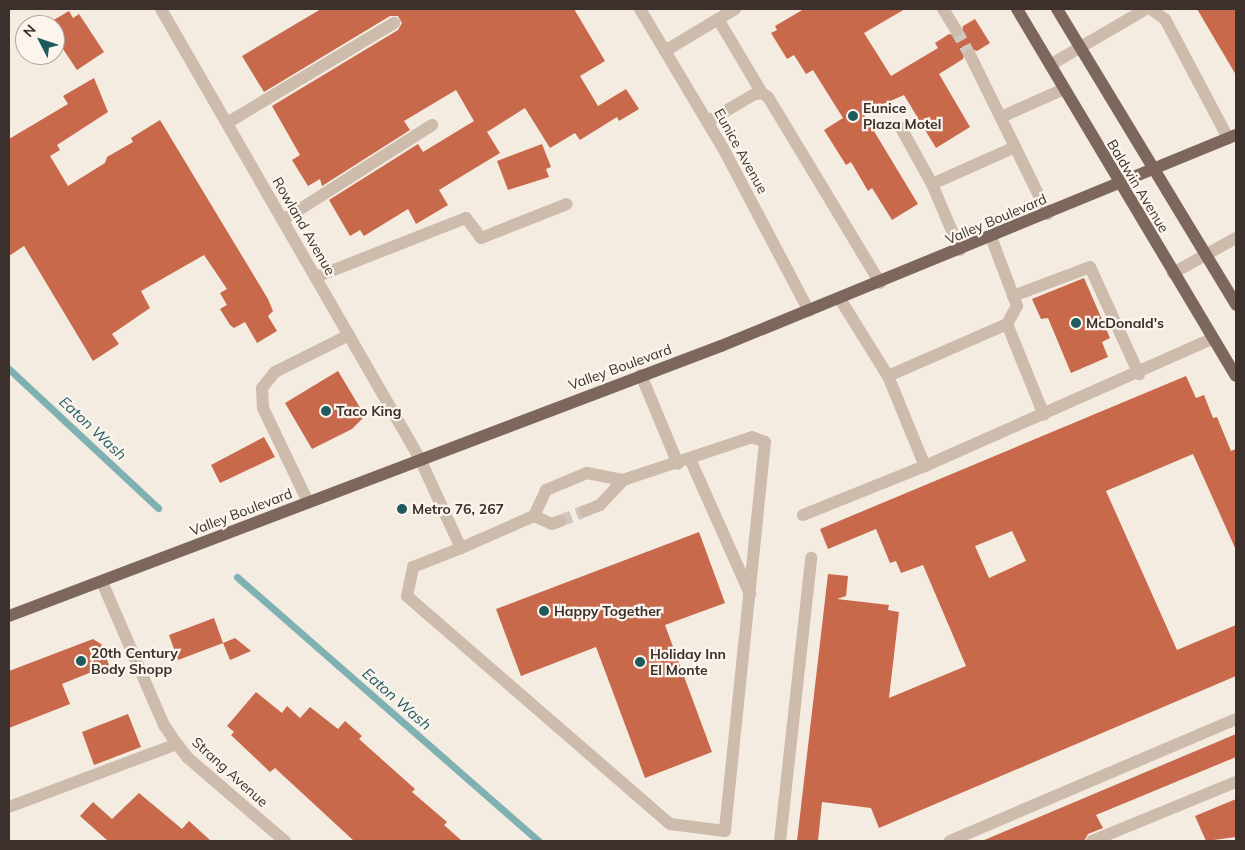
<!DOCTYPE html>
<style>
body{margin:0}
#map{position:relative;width:1245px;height:850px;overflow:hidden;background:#f4ebe1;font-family:Mulish,sans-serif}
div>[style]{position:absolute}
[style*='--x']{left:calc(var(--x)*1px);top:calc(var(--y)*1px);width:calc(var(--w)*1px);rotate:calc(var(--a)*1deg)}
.stream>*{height:7px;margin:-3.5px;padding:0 3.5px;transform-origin:3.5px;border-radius:3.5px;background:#7fb0b2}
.building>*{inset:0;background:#c8694b}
.minor-tunnel>*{height:12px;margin-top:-6px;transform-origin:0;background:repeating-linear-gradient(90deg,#cfc6bd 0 12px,transparent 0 18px)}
.minor>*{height:12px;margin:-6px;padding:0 6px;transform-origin:6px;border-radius:6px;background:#cdbbac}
.major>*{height:12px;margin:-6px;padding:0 6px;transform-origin:6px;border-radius:6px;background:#7d675c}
.dots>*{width:14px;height:14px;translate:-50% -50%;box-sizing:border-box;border:2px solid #fbf5ee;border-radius:50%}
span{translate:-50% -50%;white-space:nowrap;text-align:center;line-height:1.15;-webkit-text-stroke:4.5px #fbf5ee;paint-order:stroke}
.poi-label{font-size:14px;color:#3b302b;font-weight:700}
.left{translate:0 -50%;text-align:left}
.street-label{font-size:14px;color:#3b302b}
.water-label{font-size:15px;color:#1f5a5e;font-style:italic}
.frame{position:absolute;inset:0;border:10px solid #3b302b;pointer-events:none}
.north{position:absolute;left:15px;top:15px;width:50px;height:50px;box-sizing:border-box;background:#fbf5ee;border:1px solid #aea6a0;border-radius:50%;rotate:311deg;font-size:14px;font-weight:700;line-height:20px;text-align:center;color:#3b302b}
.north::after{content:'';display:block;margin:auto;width:18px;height:22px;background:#1f5a5e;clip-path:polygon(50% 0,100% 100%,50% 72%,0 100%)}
</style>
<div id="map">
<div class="stream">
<div style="--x:9;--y:369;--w:204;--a:43"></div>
<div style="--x:237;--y:577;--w:401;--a:41.2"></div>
</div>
<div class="building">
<div style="clip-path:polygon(321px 9px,574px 9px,605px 61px,580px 76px,598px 106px,626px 89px,639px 109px,619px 121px,617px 117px,580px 140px,575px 133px,550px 148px,525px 108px,487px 132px,500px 153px,439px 190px,448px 205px,416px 224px,408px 209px,364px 236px,360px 230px,350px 236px,329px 200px,418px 144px,423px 152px,474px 121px,456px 90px,404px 121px,410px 130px,322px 186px,320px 179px,308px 186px,292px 160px,300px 155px,272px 106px,398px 30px,402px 23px,398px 16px,390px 16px,264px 92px,242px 56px)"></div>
<div style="clip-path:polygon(804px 9px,905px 9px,864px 33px,891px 76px,938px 48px,935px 43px,949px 34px,961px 37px,963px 26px,975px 19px,990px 43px,977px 51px,966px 48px,963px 59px,939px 74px,970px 127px,936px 148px,904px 95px,863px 113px,918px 204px,892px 220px,872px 188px,868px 191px,851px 162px,846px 165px,824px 130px,843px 118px,813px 70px,806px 74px,794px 55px,787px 59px,771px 33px,777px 30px,775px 26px)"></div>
<div style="clip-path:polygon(1197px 9px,1236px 9px,1236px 75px)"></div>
<div style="clip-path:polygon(69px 11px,73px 18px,79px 14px,104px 52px,77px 70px,55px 37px,55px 25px,47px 24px)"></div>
<div style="clip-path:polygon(94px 78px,108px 112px,57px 145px,60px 150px,50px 156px,68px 186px,105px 163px,107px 157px,133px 142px,131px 138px,160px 120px,268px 299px,273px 311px,268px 316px,277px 331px,257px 343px,245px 322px,234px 328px,230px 325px,220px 309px,227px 305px,220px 293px,227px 289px,204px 255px,141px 291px,150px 308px,112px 334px,119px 344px,93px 361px,24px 246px,9px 256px,9px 139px,68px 104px,63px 96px)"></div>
<div style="clip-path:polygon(542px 144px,551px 167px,546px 169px,549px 177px,508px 190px,497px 161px)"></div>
<div style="clip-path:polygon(1084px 278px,1110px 338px,1102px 342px,1108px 357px,1071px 373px,1048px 318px,1041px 319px,1032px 299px)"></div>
<div style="clip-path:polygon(338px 371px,365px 416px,352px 429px,312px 449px,285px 403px)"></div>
<div style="clip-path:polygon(evenodd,1186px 376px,1196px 398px,1204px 395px,1213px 418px,1217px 417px,1231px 451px,1236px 449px,1236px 550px,1193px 454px,1106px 491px,1177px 650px,1236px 625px,1236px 676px,879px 828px,871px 808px,822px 802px,818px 841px,797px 841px,828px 574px,848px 576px,846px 596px,837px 599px,889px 605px,888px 610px,899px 612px,889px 698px,966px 666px,923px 565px,901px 573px,896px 561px,890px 563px,876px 529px,828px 549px,820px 529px,1186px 376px,1012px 531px,1026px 561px,989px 578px,975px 546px,1012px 531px)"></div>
<div style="clip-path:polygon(264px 437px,275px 457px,220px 483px,211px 465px)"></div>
<div style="clip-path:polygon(699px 532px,725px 603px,665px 625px,712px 752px,645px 778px,596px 647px,521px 676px,496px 609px)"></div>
<div style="clip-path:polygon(214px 618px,223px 643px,235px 638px,251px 651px,230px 660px,223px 643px,178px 660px,169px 635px)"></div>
<div style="clip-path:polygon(93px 639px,101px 644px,109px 665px,62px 684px,70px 704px,9px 728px,9px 671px)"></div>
<div style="clip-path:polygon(256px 692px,282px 713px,287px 706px,300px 718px,310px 707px,338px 729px,345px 721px,362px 736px,359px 739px,415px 789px,412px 792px,447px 822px,444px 825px,462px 841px,354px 841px,275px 768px,270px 772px,231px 735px,234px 732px,227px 726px)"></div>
<div style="clip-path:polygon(128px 714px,141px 747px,94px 765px,82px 732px)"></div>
<div style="clip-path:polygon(1236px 734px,1236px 757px,1096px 815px,1103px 828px,1088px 834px,1084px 841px,982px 841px)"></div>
<div style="clip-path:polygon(139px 793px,182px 829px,189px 821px,211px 841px,108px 841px,80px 816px,93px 802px,112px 819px)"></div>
<div style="clip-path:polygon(1236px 799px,1236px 837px,1206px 841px,1195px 816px)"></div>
</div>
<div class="minor-tunnel">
<div style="--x:956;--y:30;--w:29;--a:61"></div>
<div style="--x:560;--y:521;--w:27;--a:-22"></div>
</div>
<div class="minor">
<div style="--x:161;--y:9;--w:519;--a:60.08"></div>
<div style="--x:420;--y:459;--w:98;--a:65.3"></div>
<div style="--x:461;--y:548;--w:80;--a:-23.7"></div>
<div style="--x:534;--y:516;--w:29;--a:-65"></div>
<div style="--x:546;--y:490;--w:44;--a:-22.5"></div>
<div style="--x:587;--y:473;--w:37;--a:11"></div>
<div style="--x:623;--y:480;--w:136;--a:-18.4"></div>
<div style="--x:752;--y:437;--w:14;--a:21"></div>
<div style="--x:765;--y:442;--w:391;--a:95.9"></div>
<div style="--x:725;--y:831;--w:55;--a:-172.7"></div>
<div style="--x:670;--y:824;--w:348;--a:-139.1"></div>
<div style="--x:407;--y:596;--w:30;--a:-78"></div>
<div style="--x:413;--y:567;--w:52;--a:-21.6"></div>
<div style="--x:640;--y:9;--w:162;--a:59.2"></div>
<div style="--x:723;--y:148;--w:184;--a:62.2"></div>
<div style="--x:943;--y:9;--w:25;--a:58"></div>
<div style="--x:1151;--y:9;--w:17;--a:36"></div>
<div style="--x:1165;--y:19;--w:135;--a:62.1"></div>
<div style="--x:718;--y:19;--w:86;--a:59.3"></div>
<div style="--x:665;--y:51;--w:82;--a:-31"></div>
<div style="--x:970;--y:55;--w:177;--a:63.9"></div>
<div style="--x:1050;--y:65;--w:111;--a:-30.3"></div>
<div style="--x:1001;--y:117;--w:69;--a:-24"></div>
<div style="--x:707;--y:122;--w:53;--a:-30.4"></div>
<div style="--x:753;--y:95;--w:9;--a:-13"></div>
<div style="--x:762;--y:93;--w:7;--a:34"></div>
<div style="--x:768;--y:97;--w:217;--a:58.9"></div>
<div style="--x:227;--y:123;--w:195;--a:-30.9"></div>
<div style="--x:901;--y:128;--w:64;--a:61"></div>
<div style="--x:283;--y:220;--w:177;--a:-32.5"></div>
<div style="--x:960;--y:250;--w:72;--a:-113"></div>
<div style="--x:932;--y:184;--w:91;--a:-24"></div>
<div style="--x:1173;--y:273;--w:72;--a:-29.1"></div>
<div style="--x:316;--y:277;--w:161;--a:-21.5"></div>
<div style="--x:466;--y:218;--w:25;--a:53"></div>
<div style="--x:481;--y:238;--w:92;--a:-21.6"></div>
<div style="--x:1013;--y:296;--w:82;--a:-20.6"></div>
<div style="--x:1090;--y:267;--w:118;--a:65.4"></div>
<div style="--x:840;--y:299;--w:91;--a:58.1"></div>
<div style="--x:888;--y:376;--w:130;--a:-23.6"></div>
<div style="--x:1007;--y:324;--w:21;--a:-61"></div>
<div style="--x:1017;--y:306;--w:74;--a:-110.6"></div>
<div style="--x:1007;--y:324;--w:98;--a:67.9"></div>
<div style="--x:641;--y:375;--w:96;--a:67.4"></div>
<div style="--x:888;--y:376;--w:97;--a:67.7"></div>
<div style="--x:925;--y:466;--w:314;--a:-23.9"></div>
<div style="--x:690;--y:459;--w:148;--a:66"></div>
<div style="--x:308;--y:502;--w:104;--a:-115.6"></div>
<div style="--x:263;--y:408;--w:20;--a:-93"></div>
<div style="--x:262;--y:388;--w:21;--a:-51"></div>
<div style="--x:275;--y:372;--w:83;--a:-26.6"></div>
<div style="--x:585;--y:511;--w:16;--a:-22"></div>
<div style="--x:600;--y:505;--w:34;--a:-47"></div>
<div style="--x:803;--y:515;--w:131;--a:-21.9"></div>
<div style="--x:534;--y:516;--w:20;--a:24"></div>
<div style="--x:552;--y:524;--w:9;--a:-21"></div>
<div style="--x:102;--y:582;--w:156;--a:66.6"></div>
<div style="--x:164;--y:725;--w:23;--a:56"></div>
<div style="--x:177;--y:744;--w:18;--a:52"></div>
<div style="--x:188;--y:758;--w:128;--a:40.6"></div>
<div style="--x:9;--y:807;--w:179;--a:-20.6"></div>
<div style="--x:780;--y:841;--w:285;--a:-83.7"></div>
<div style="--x:950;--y:841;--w:311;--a:-23.1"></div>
<div style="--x:1092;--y:841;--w:156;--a:-22.3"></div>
</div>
<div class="major">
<div style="--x:1017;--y:9;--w:427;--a:59.2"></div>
<div style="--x:1057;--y:9;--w:346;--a:58.8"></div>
<div style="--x:9;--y:616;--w:761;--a:-20.77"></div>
<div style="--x:721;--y:346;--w:557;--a:-22.28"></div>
</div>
<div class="dots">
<div style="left:853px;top:116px;background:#1f5a5e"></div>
<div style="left:1076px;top:323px;background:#1f5a5e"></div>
<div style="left:326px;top:411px;background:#1f5a5e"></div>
<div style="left:402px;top:509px;background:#1f5a5e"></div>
<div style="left:544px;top:611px;background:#1f5a5e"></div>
<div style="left:81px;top:661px;background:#1f5a5e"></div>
<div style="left:640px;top:662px;background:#1f5a5e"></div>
</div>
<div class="poi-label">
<span class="left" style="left:863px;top:116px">Eunice<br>Plaza Motel</span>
<span class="left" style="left:1086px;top:323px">McDonald's</span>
<span class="left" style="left:336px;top:411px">Taco King</span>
<span class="left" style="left:412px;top:509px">Metro 76, 267</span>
<span class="left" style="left:554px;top:611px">Happy Together</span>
<span class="left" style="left:91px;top:661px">20th Century<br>Body Shopp</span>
<span class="left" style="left:650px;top:662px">Holiday Inn<br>El Monte</span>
</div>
<div class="street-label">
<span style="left:741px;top:151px;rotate:61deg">Eunice Avenue</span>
<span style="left:1138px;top:186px;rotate:59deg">Baldwin Avenue</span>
<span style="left:996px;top:219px;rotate:-23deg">Valley Boulevard</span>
<span style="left:304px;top:226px;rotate:60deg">Rowland Avenue</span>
<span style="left:620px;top:367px;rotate:-20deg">Valley Boulevard</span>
<span style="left:241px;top:512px;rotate:-21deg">Valley Boulevard</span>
<span style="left:230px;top:772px;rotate:42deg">Strang Avenue</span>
</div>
<div class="water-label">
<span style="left:93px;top:428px;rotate:43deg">Eaton Wash</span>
<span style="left:397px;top:699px;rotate:41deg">Eaton Wash</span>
</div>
<div class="frame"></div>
<div class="north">N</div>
</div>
